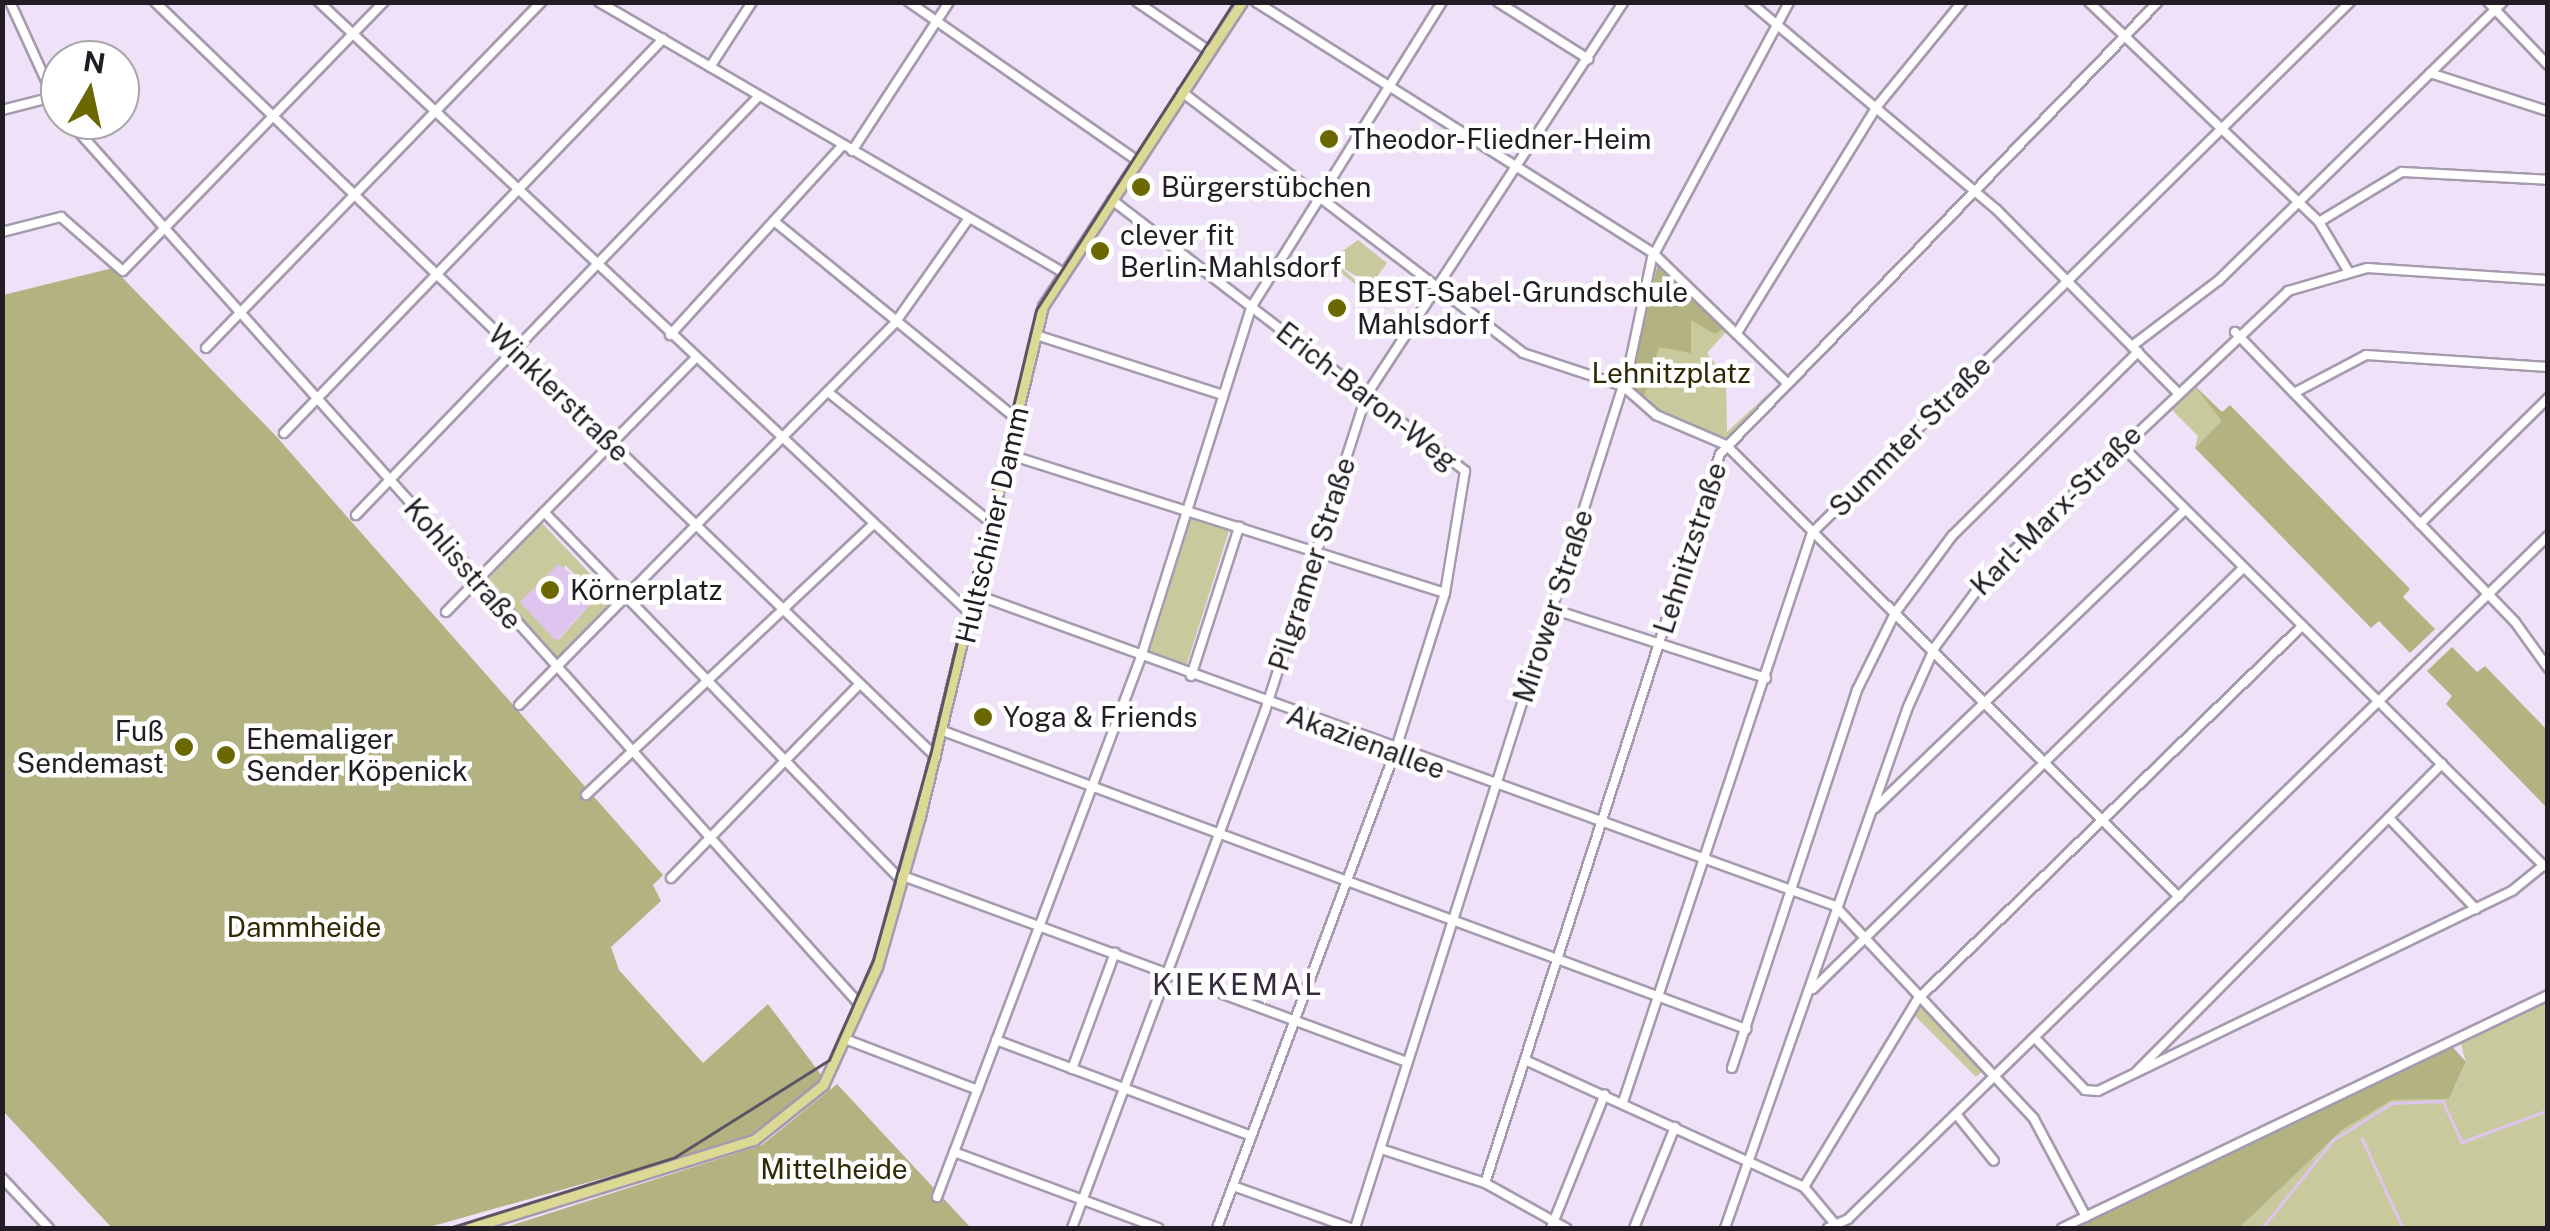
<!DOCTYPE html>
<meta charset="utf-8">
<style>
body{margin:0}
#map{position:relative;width:2550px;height:1231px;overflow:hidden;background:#efe1f8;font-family:"Public Sans",sans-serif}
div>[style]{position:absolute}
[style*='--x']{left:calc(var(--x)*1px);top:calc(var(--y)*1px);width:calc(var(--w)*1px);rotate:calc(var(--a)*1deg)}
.green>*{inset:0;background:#c9c99e}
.forest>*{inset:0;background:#b3b382}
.water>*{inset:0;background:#dfc4f0}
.stream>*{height:2.5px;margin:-1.25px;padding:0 1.25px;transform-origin:1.25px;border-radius:1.25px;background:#dfc4f0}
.roads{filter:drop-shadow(2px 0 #a69aae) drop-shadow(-2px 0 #a69aae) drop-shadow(0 2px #a69aae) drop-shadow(0 -2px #a69aae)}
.minor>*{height:8px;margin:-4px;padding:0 4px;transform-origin:4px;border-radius:4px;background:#fff}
.major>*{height:9px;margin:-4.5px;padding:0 4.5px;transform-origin:4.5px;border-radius:4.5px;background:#dbd993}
.tram>*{height:2.5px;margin:-1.25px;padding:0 1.25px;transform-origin:1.25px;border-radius:1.25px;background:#5c5461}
.dots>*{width:28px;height:28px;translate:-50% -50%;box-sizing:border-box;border:5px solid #fff;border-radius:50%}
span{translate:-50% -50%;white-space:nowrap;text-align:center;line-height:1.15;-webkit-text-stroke:9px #fff;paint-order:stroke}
.poi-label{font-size:28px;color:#221d25}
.left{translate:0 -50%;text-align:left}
.right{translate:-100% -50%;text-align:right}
.park-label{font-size:28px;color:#2d2b03}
.street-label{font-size:28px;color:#221d25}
.neighbourhood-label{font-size:30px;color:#352b3c;letter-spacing:2.5px}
.frame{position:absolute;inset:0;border:5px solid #221d25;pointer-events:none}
.north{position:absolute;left:40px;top:40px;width:100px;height:100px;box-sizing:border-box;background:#fff;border:2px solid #a7a5a8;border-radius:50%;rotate:9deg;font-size:28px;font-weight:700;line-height:40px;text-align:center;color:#221d25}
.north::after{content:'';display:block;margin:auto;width:35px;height:45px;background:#6b6801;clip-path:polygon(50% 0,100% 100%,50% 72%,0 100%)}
</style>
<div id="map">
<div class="green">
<div style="clip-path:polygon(1358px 240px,1387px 263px,1371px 285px,1338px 265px,1394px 314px,1327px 262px)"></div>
<div style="clip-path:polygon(1658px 264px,1727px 331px,1707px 353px,1726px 377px,1727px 432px,1780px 383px,1725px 441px,1658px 413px,1630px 387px)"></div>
<div style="clip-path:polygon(2193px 384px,2223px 421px,2195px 448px,2198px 436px,2169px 407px)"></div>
<div style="clip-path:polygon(1191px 519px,1229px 531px,1186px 667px,1149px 653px)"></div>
<div style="clip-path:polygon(evenodd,542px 523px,614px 599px,555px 660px,486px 581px,542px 523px,565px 565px,598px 596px,558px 640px,565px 565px)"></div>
<div style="clip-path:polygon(2547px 998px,2547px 1228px,2239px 1228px,2342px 1130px,2392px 1100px,2449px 1099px,2466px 1063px,2460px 1040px)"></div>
<div style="clip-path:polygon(1921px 1004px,1984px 1070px,1976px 1077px,1912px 1013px)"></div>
</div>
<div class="forest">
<div style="clip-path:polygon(1658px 264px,1724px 328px,1715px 334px,1691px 320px,1691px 353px,1659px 347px,1643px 400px,1628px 381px)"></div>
<div style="clip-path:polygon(113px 268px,275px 435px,663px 875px,653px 885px,661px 901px,611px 947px,619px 970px,703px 1063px,768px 1004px,822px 1076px,814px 1091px,760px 1134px,426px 1228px,112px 1228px,3px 1111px,3px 295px)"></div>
<div style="clip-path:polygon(2193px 384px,2222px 412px,2230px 405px,2410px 589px,2403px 597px,2435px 629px,2410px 653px,2379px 621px,2371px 628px,2195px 448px,2222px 421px)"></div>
<div style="clip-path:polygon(2452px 647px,2477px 672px,2485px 666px,2547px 730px,2547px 808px,2446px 704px,2452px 696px,2427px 671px)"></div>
<div style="clip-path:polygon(2450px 1044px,2466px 1062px,2449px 1099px,2392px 1100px,2342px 1130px,2239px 1228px,2069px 1228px)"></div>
<div style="clip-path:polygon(837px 1084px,971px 1228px,503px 1228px,762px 1145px)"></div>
</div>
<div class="water">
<div style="clip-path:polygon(559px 564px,598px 596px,556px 641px,520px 602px)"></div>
</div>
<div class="stream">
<div style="--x:2362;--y:1138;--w:99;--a:65.5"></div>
<div style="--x:2262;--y:1228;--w:113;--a:-51.1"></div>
<div style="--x:2333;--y:1140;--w:70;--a:-32.1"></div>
<div style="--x:2392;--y:1103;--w:51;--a:-2.2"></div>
<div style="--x:2443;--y:1101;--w:45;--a:65.1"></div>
<div style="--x:2462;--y:1142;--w:92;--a:-20.4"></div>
</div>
<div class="roads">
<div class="minor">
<div style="--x:10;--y:2;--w:120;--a:65.4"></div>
<div style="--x:155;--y:2;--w:1086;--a:44.03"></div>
<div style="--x:319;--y:2;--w:896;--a:43.19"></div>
<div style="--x:599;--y:2;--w:538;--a:30.23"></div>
<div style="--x:909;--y:2;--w:279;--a:34.8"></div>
<div style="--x:1137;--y:2;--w:87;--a:34.2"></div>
<div style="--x:1256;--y:2;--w:471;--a:32.3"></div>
<div style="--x:1654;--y:254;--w:184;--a:44.1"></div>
<div style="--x:1498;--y:2;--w:107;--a:32.3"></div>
<div style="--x:1750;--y:2;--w:323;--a:40.1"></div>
<div style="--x:1997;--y:210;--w:253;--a:45.3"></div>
<div style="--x:2089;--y:2;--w:318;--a:43.7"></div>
<div style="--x:2319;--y:222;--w:55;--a:59.2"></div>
<div style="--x:2488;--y:2;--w:87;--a:46.4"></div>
<div style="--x:710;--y:67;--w:77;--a:-57.1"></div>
<div style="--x:2430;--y:73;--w:124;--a:17.9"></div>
<div style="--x:1182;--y:92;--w:429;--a:37.4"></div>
<div style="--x:1523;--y:353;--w:105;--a:18.3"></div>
<div style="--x:1623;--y:386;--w:44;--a:41.3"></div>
<div style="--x:1656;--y:415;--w:76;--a:23.2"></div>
<div style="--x:1726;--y:445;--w:640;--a:44.94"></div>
<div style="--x:2;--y:110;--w:49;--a:-14.3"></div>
<div style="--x:68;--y:120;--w:1188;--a:48.17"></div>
<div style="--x:852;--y:151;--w:178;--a:-56.9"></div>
<div style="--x:1112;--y:200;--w:445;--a:37.5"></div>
<div style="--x:1465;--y:471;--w:124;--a:99.3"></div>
<div style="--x:1445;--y:593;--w:167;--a:107.5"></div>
<div style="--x:1395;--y:752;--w:508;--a:110.5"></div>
<div style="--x:774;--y:221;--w:313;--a:39.2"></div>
<div style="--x:2319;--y:222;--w:97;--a:-31.1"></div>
<div style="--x:2402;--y:172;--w:146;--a:3.1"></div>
<div style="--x:2;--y:232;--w:61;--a:-14.3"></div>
<div style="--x:61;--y:217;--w:82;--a:41.1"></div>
<div style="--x:123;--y:271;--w:375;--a:-45.9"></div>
<div style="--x:2235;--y:332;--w:403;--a:46"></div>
<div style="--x:2515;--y:622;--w:57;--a:54.3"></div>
<div style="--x:1737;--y:333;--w:268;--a:-58.3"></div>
<div style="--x:1878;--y:105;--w:133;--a:-50.8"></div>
<div style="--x:670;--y:335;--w:257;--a:-47.7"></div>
<div style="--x:1036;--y:335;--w:196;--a:17.8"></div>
<div style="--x:2132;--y:346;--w:109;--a:-37.2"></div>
<div style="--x:2219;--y:280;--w:397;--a:-44.4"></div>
<div style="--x:206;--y:348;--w:482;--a:-45.9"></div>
<div style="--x:828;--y:392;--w:213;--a:38.7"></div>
<div style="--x:2294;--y:393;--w:81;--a:-27.8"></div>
<div style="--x:2366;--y:355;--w:182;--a:3.8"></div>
<div style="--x:284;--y:433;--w:547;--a:-46.11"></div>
<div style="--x:2121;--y:445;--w:597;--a:44.86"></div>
<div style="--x:1010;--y:455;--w:456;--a:17.6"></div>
<div style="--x:544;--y:512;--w:513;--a:45.87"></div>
<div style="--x:356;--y:515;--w:581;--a:-46.12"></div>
<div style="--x:2420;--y:524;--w:180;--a:-44.5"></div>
<div style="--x:977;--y:595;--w:913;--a:19.92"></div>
<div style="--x:1835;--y:906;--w:291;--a:46.9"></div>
<div style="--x:2034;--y:1119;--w:111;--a:62"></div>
<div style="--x:1552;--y:609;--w:225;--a:17.9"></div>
<div style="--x:446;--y:612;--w:355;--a:-45.5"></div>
<div style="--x:1191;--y:676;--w:157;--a:-72.1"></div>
<div style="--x:519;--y:705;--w:536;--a:-45.45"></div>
<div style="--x:895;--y:323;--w:128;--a:-54.8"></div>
<div style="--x:943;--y:731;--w:857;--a:20.36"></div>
<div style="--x:586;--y:795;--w:392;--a:-43.3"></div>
<div style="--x:1875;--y:808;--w:429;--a:-43.9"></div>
<div style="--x:2389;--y:818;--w:126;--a:46.3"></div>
<div style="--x:903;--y:876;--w:537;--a:20.26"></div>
<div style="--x:671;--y:878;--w:268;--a:-45.8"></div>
<div style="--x:1813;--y:989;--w:600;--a:-44.39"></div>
<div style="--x:2035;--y:1038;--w:72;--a:46.1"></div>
<div style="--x:2085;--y:1090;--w:13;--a:4"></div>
<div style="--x:2098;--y:1091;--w:461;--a:-25.8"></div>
<div style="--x:2513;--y:890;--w:40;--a:-39"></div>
<div style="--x:845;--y:1039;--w:142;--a:21"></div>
<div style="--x:996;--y:1040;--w:273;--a:20.6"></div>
<div style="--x:1525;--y:1060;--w:307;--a:24.5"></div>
<div style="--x:1804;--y:1187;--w:48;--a:50"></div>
<div style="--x:1732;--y:1068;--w:398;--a:-71.7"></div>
<div style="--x:1857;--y:690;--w:86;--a:-63.7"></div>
<div style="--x:1895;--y:613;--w:96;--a:-53.5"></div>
<div style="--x:1952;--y:536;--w:262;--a:-44.7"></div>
<div style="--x:1072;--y:1069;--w:124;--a:-69.7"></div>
<div style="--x:2137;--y:1071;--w:433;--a:-45.2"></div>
<div style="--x:1623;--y:1102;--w:600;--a:-71.63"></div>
<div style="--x:1812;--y:533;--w:756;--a:-44.62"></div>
<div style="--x:1956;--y:1114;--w:60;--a:51"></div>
<div style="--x:1381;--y:1149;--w:109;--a:18.1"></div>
<div style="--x:1485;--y:1183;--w:93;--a:29.1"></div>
<div style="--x:954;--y:1152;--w:218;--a:20.4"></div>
<div style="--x:2;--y:1178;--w:69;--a:46.8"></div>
<div style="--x:1485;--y:1183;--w:766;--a:-72.13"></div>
<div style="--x:1720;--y:454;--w:629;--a:-45.9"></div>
<div style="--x:1233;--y:1186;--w:124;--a:19.7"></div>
<div style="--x:1804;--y:1187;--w:220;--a:-58.8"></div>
<div style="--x:1918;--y:999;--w:533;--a:-44.16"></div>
<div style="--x:937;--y:1197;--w:577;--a:-69.3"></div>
<div style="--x:1141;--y:657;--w:368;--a:-72.5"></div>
<div style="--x:1252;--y:306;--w:358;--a:-58"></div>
<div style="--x:1072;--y:1228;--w:552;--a:-69.53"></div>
<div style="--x:1265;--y:711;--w:333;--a:-72.2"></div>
<div style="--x:1367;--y:394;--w:469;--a:-56.8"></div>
<div style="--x:1355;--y:1228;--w:904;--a:-72.35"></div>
<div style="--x:1629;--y:367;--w:111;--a:-78.1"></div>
<div style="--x:1652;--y:258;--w:290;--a:-61.8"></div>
<div style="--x:1551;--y:1228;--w:144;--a:-68.1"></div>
<div style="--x:1634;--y:1228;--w:109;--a:-67.9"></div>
<div style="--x:1725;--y:1228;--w:552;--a:-70.65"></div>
<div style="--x:1908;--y:707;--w:66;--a:-65.8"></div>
<div style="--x:1935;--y:647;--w:89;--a:-53.6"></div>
<div style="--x:1988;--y:575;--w:413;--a:-43.4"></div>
<div style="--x:2288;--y:291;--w:82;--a:-16.2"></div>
<div style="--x:2367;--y:268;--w:181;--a:3.8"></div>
<div style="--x:1828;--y:1228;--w:22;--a:-24"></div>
<div style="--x:1848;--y:1219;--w:978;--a:-44.3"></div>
<div style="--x:2062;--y:1228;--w:539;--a:-25.61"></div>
</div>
<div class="major">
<div style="--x:469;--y:1228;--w:298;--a:-17.2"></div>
<div style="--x:754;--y:1140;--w:88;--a:-38.6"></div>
<div style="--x:823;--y:1085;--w:130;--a:-65.4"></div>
<div style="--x:877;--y:967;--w:157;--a:-74.1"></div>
<div style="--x:920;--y:816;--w:525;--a:-76.44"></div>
<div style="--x:1043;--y:306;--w:363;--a:-56.8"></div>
</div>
</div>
<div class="tram">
<div style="--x:449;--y:1228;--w:237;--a:-17.4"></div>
<div style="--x:675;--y:1157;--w:182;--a:-32.2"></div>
<div style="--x:829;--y:1060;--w:109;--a:-66.3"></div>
<div style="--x:873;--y:960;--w:213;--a:-74.5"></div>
<div style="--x:930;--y:755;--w:457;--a:-76.6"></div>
<div style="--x:1036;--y:310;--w:366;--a:-57.3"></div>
</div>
<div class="dots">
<div style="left:1329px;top:139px;background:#6b6801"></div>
<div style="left:1141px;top:187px;background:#6b6801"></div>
<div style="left:1100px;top:251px;background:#6b6801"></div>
<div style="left:1337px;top:308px;background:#6b6801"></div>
<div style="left:550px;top:590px;background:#6b6801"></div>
<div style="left:983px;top:717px;background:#6b6801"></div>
<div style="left:184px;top:747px;background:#6b6801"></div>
<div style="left:226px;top:755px;background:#6b6801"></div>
</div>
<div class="poi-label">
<span class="left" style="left:1349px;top:139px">Theodor-Fliedner-Heim</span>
<span class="left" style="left:1161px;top:187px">Bürgerstübchen</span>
<span class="left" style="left:1120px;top:251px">clever fit<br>Berlin-Mahlsdorf</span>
<span class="left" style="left:1357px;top:308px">BEST-Sabel-Grundschule<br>Mahlsdorf</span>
<span class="left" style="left:570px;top:590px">Körnerplatz</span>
<span class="left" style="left:1003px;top:717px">Yoga &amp; Friends</span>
<span class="right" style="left:164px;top:747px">Fuß<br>Sendemast</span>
<span class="left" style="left:246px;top:755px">Ehemaliger<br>Sender Köpenick</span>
</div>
<div class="park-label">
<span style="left:1671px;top:373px">Lehnitzplatz</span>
<span style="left:304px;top:927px">Dammheide</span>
<span style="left:834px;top:1169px">Mittelheide</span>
</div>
<div class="street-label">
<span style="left:559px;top:393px;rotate:44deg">Winklerstraße</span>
<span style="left:1367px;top:396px;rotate:38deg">Erich-Baron-Weg</span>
<span style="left:1910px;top:436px;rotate:-45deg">Summter Straße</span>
<span style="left:2056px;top:510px;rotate:-45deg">Karl-Marx-Straße</span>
<span style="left:992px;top:525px;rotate:-77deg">Hultschiner Damm</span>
<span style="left:1690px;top:548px;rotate:-72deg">Lehnitzstraße</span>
<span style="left:463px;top:564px;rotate:49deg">Kohlisstraße</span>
<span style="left:1312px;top:564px;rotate:-72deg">Pilgramer Straße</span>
<span style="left:1553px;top:606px;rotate:-72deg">Mirower Straße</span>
<span style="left:1366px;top:742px;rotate:20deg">Akazienallee</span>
</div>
<div class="neighbourhood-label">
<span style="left:1238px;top:984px">KIEKEMAL</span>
</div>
<div class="frame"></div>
<div class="north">N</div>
</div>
